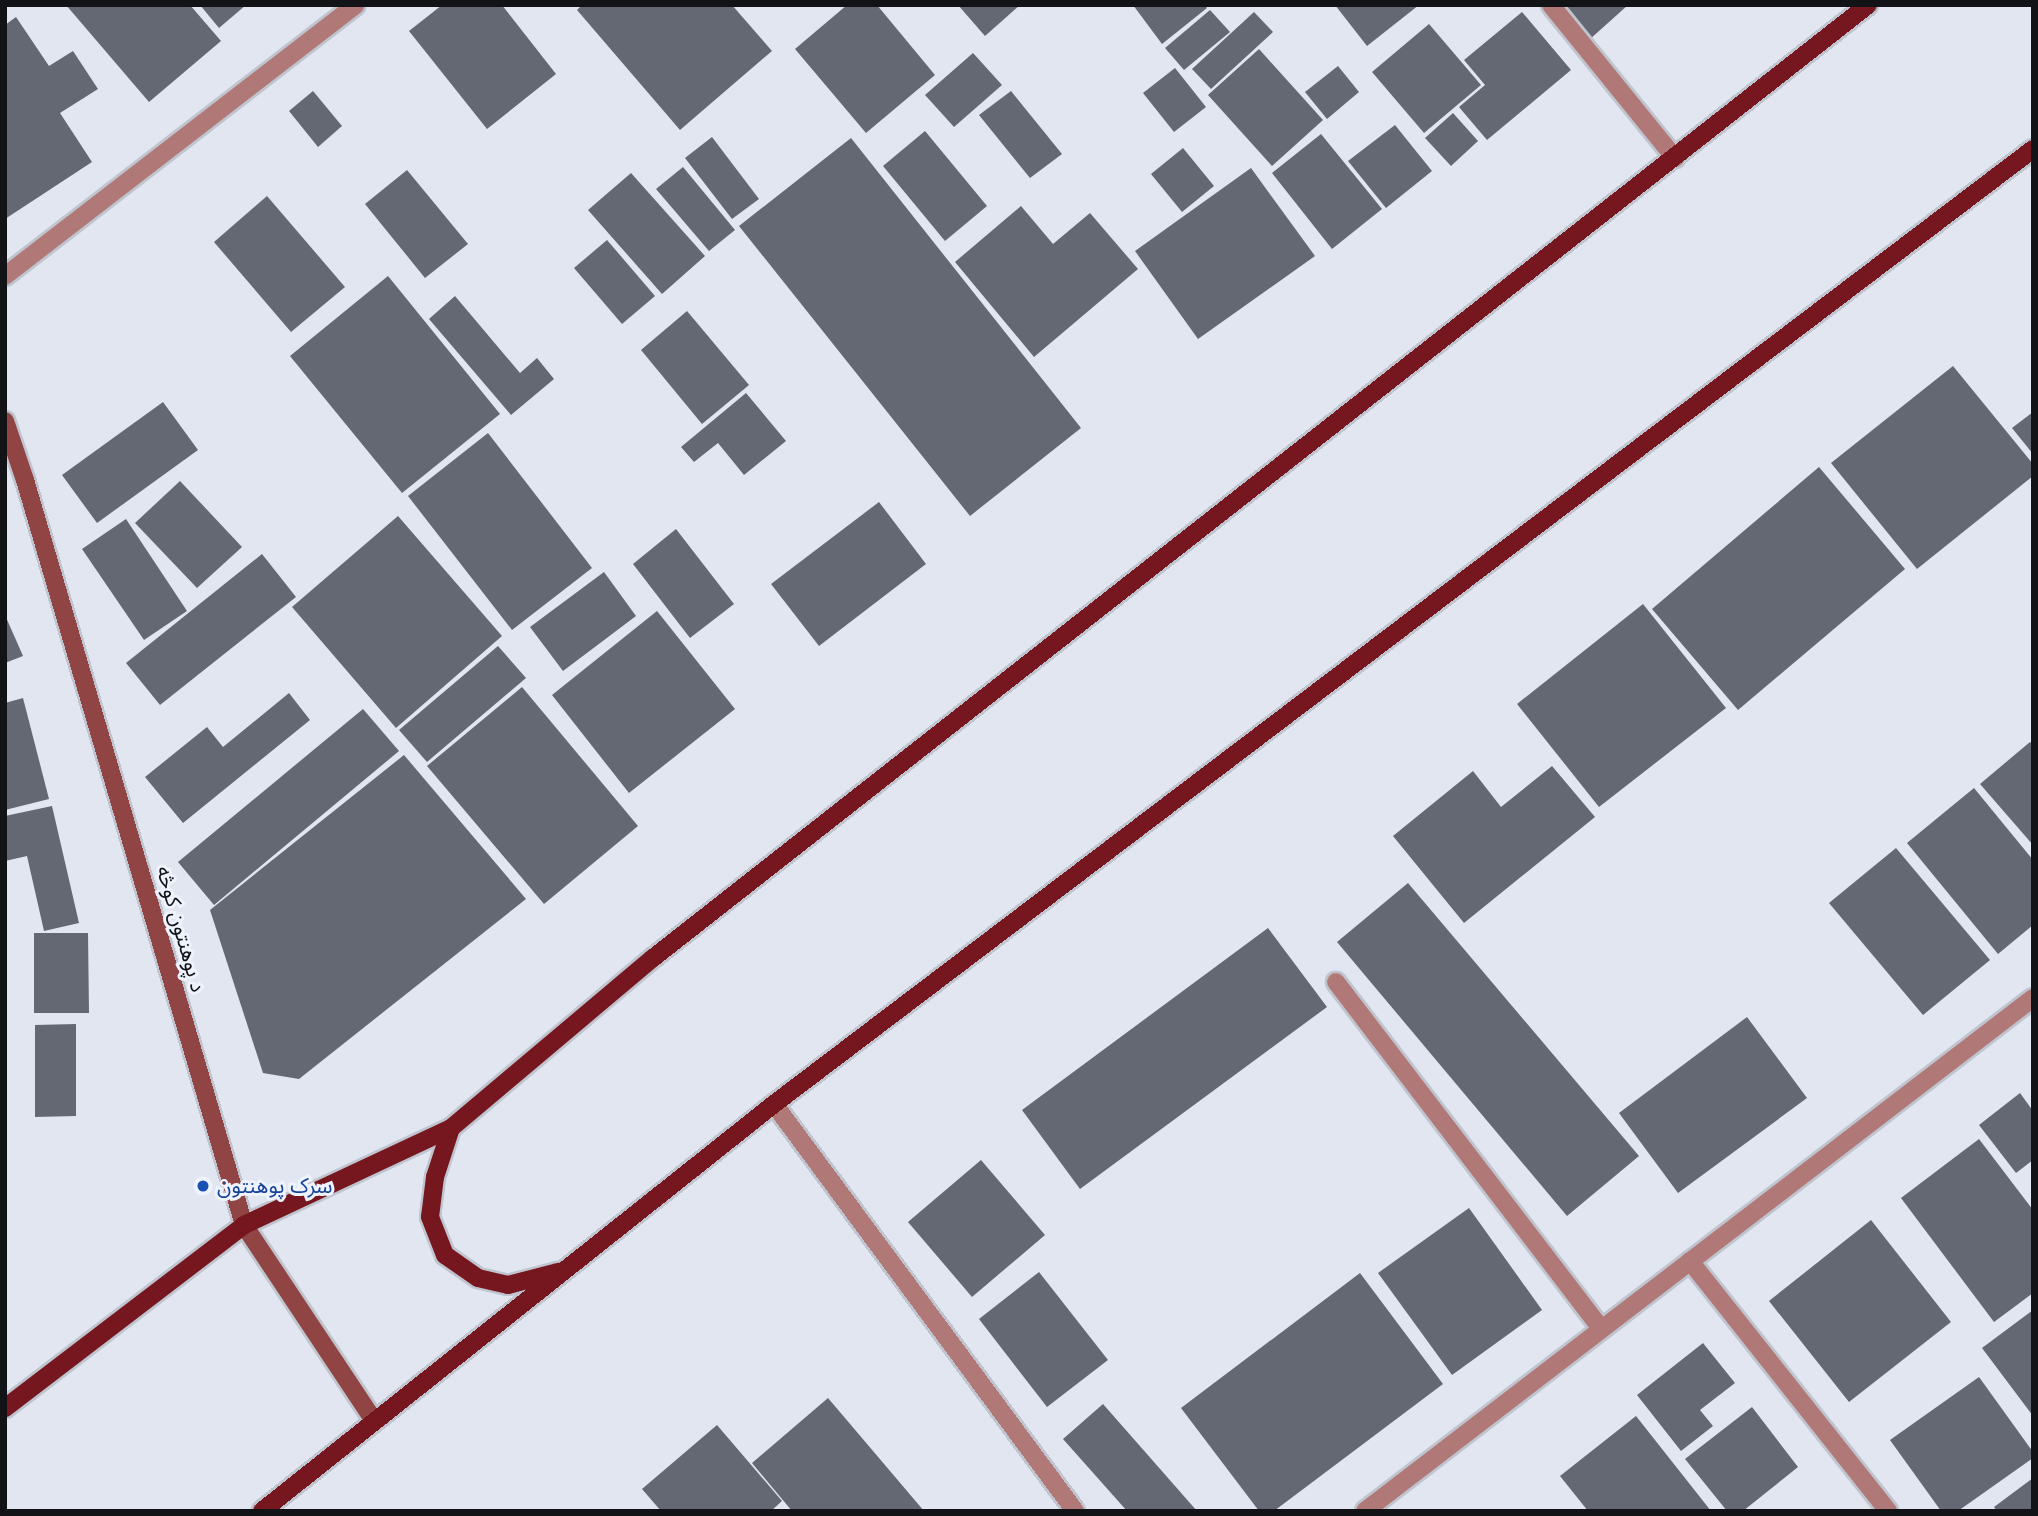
<!DOCTYPE html>
<meta charset="utf-8">
<style>
body{margin:0}
#map{position:relative;width:2038px;height:1516px;overflow:hidden;background:#e1e6f1;font-family:"PT Sans","Noto Sans Arabic",sans-serif}
div>[style]{position:absolute}
[style*='--x']{left:calc(var(--x)*1px);top:calc(var(--y)*1px);width:calc(var(--w)*1px);rotate:calc(var(--a)*1deg)}
.building>*{inset:0;background:#646872}
.roads{filter:drop-shadow(2px 0 #c0c4ce) drop-shadow(-2px 0 #c0c4ce) drop-shadow(0 2px #c0c4ce) drop-shadow(0 -2px #c0c4ce)}
.street>*{height:18px;margin:-9px;padding:0 9px;transform-origin:9px;border-radius:9px;background:#b07977}
.secondary>*{height:18px;margin:-9px;padding:0 9px;transform-origin:9px;border-radius:9px;background:#904444}
.primary>*{height:18px;margin:-9px;padding:0 9px;transform-origin:9px;border-radius:9px;background:#76161f}
.dots>*{width:19px;height:19px;translate:-50% -50%;box-sizing:border-box;border:4px solid #eef3fe;border-radius:50%}
span{translate:-50% -50%;white-space:nowrap;text-align:center;line-height:1.15;-webkit-text-stroke:6px #eef3fe;paint-order:stroke}
.street-label{font-size:21px;color:#121317}
.transit-label{font-size:21px;color:#164399}
.left{translate:0 -50%;text-align:left}
.frame{position:absolute;inset:0;border:7px solid #121317;pointer-events:none}
</style>
<div id="map">
<div class="building">
<div style="clip-path:polygon(66px 5px,190px 5px,221px 41px,149px 102px)"></div>
<div style="clip-path:polygon(200px 5px,246px 5px,219px 28px)"></div>
<div style="clip-path:polygon(442px 5px,502px 5px,556px 74px,487px 129px,409px 31px)"></div>
<div style="clip-path:polygon(582px 5px,732px 5px,772px 51px,680px 130px,577px 10px)"></div>
<div style="clip-path:polygon(847px 5px,877px 5px,935px 75px,866px 133px,795px 49px)"></div>
<div style="clip-path:polygon(958px 5px,1020px 5px,985px 36px)"></div>
<div style="clip-path:polygon(1133px 5px,1205px 5px,1207px 8px,1162px 44px)"></div>
<div style="clip-path:polygon(1335px 5px,1419px 5px,1367px 46px)"></div>
<div style="clip-path:polygon(1558px 5px,1628px 5px,1589px 40px)"></div>
<div style="clip-path:polygon(1210px 10px,1230px 32px,1184px 70px,1165px 48px)"></div>
<div style="clip-path:polygon(1254px 12px,1273px 32px,1211px 89px,1192px 69px)"></div>
<div style="clip-path:polygon(1522px 12px,1571px 70px,1487px 140px,1459px 107px,1485px 85px,1464px 60px)"></div>
<div style="clip-path:polygon(16px 17px,49px 66px,73px 51px,98px 89px,60px 113px,92px 162px,5px 219px,5px 25px)"></div>
<div style="clip-path:polygon(1429px 24px,1481px 85px,1424px 133px,1372px 72px)"></div>
<div style="clip-path:polygon(1259px 49px,1323px 120px,1272px 166px,1208px 95px)"></div>
<div style="clip-path:polygon(973px 53px,1002px 85px,954px 127px,925px 95px)"></div>
<div style="clip-path:polygon(1338px 66px,1359px 92px,1327px 119px,1305px 92px)"></div>
<div style="clip-path:polygon(1175px 68px,1206px 107px,1174px 132px,1143px 93px)"></div>
<div style="clip-path:polygon(313px 91px,342px 126px,318px 147px,289px 111px)"></div>
<div style="clip-path:polygon(1011px 91px,1062px 154px,1030px 178px,979px 115px)"></div>
<div style="clip-path:polygon(1453px 113px,1478px 141px,1451px 166px,1425px 138px)"></div>
<div style="clip-path:polygon(1395px 125px,1432px 171px,1386px 208px,1348px 161px)"></div>
<div style="clip-path:polygon(925px 131px,987px 206px,945px 241px,883px 166px)"></div>
<div style="clip-path:polygon(1321px 134px,1382px 209px,1332px 249px,1272px 173px)"></div>
<div style="clip-path:polygon(712px 137px,759px 199px,732px 219px,685px 158px)"></div>
<div style="clip-path:polygon(851px 138px,1081px 428px,970px 516px,739px 226px)"></div>
<div style="clip-path:polygon(1183px 148px,1214px 186px,1182px 212px,1151px 174px)"></div>
<div style="clip-path:polygon(683px 167px,735px 230px,709px 251px,656px 189px)"></div>
<div style="clip-path:polygon(1251px 168px,1315px 256px,1198px 339px,1135px 251px)"></div>
<div style="clip-path:polygon(407px 170px,468px 244px,425px 278px,365px 204px)"></div>
<div style="clip-path:polygon(631px 173px,705px 256px,662px 294px,588px 210px)"></div>
<div style="clip-path:polygon(267px 196px,345px 287px,291px 332px,214px 242px)"></div>
<div style="clip-path:polygon(1021px 206px,1053px 244px,1090px 213px,1138px 269px,1034px 357px,955px 262px)"></div>
<div style="clip-path:polygon(607px 240px,655px 296px,622px 324px,574px 268px)"></div>
<div style="clip-path:polygon(388px 276px,500px 414px,402px 493px,290px 356px)"></div>
<div style="clip-path:polygon(455px 296px,520px 373px,537px 358px,554px 379px,511px 415px,429px 319px)"></div>
<div style="clip-path:polygon(687px 311px,749px 385px,702px 424px,641px 350px)"></div>
<div style="clip-path:polygon(1953px 366px,2033px 464px,2033px 476px,1917px 569px,1831px 463px)"></div>
<div style="clip-path:polygon(746px 393px,786px 441px,744px 475px,718px 443px,694px 462px,681px 447px)"></div>
<div style="clip-path:polygon(163px 402px,198px 450px,97px 523px,62px 475px)"></div>
<div style="clip-path:polygon(2033px 412px,2033px 454px,2012px 428px)"></div>
<div style="clip-path:polygon(488px 433px,592px 568px,512px 630px,408px 496px)"></div>
<div style="clip-path:polygon(1819px 467px,1905px 569px,1738px 710px,1652px 609px)"></div>
<div style="clip-path:polygon(180px 481px,242px 547px,197px 588px,135px 523px)"></div>
<div style="clip-path:polygon(879px 502px,926px 564px,819px 646px,771px 584px)"></div>
<div style="clip-path:polygon(398px 516px,502px 636px,396px 728px,292px 607px)"></div>
<div style="clip-path:polygon(126px 519px,187px 611px,144px 640px,82px 549px)"></div>
<div style="clip-path:polygon(676px 529px,734px 604px,690px 638px,633px 564px)"></div>
<div style="clip-path:polygon(262px 554px,296px 597px,160px 705px,126px 663px)"></div>
<div style="clip-path:polygon(604px 572px,636px 616px,563px 671px,530px 627px)"></div>
<div style="clip-path:polygon(1643px 604px,1726px 708px,1599px 807px,1517px 704px)"></div>
<div style="clip-path:polygon(657px 611px,735px 709px,629px 793px,552px 695px)"></div>
<div style="clip-path:polygon(5px 615px,23px 656px,5px 663px)"></div>
<div style="clip-path:polygon(498px 646px,526px 678px,427px 762px,399px 730px)"></div>
<div style="clip-path:polygon(522px 687px,638px 826px,544px 904px,427px 766px)"></div>
<div style="clip-path:polygon(289px 693px,310px 720px,183px 823px,145px 777px,207px 727px,223px 747px)"></div>
<div style="clip-path:polygon(23px 698px,49px 799px,5px 810px,5px 703px)"></div>
<div style="clip-path:polygon(363px 709px,399px 751px,214px 905px,178px 862px)"></div>
<div style="clip-path:polygon(2030px 742px,2033px 745px,2033px 845px,1980px 784px)"></div>
<div style="clip-path:polygon(404px 755px,526px 899px,299px 1079px,263px 1073px,210px 910px)"></div>
<div style="clip-path:polygon(1552px 766px,1595px 817px,1464px 923px,1393px 836px,1473px 771px,1501px 807px)"></div>
<div style="clip-path:polygon(1974px 788px,2033px 860px,2033px 925px,1998px 954px,1907px 843px)"></div>
<div style="clip-path:polygon(52px 806px,79px 923px,44px 931px,27px 856px,5px 861px,5px 816px)"></div>
<div style="clip-path:polygon(1896px 848px,1990px 960px,1923px 1015px,1829px 903px)"></div>
<div style="clip-path:polygon(1408px 883px,1639px 1156px,1567px 1216px,1337px 942px)"></div>
<div style="clip-path:polygon(1268px 928px,1327px 1007px,1080px 1189px,1022px 1110px)"></div>
<div style="clip-path:polygon(34px 933px,88px 933px,89px 1013px,34px 1013px)"></div>
<div style="clip-path:polygon(1747px 1017px,1807px 1098px,1678px 1193px,1619px 1113px)"></div>
<div style="clip-path:polygon(76px 1024px,76px 1116px,35px 1117px,35px 1025px)"></div>
<div style="clip-path:polygon(2020px 1093px,2033px 1111px,2033px 1160px,2016px 1173px,1979px 1125px)"></div>
<div style="clip-path:polygon(1979px 1139px,2033px 1210px,2033px 1293px,1994px 1322px,1901px 1198px)"></div>
<div style="clip-path:polygon(981px 1160px,1045px 1235px,972px 1297px,908px 1222px)"></div>
<div style="clip-path:polygon(1469px 1208px,1542px 1310px,1452px 1375px,1378px 1273px)"></div>
<div style="clip-path:polygon(1871px 1220px,1951px 1322px,1849px 1402px,1769px 1301px)"></div>
<div style="clip-path:polygon(1039px 1272px,1108px 1360px,1047px 1407px,979px 1319px)"></div>
<div style="clip-path:polygon(1360px 1273px,1443px 1384px,1274px 1511px,1259px 1511px,1181px 1408px)"></div>
<div style="clip-path:polygon(2033px 1310px,2033px 1416px,1982px 1348px)"></div>
<div style="clip-path:polygon(1703px 1343px,1735px 1383px,1700px 1410px,1713px 1426px,1681px 1451px,1637px 1395px)"></div>
<div style="clip-path:polygon(1979px 1377px,2033px 1452px,2033px 1458px,1958px 1511px,1941px 1511px,1890px 1440px)"></div>
<div style="clip-path:polygon(828px 1398px,924px 1511px,792px 1511px,752px 1463px)"></div>
<div style="clip-path:polygon(1103px 1404px,1197px 1511px,1127px 1511px,1063px 1439px)"></div>
<div style="clip-path:polygon(1752px 1407px,1798px 1467px,1743px 1511px,1727px 1511px,1685px 1459px)"></div>
<div style="clip-path:polygon(1636px 1416px,1711px 1511px,1588px 1511px,1560px 1476px)"></div>
<div style="clip-path:polygon(717px 1425px,782px 1501px,771px 1511px,661px 1511px,642px 1489px)"></div>
<div style="clip-path:polygon(2033px 1478px,2033px 1511px,1997px 1511px,1994px 1507px)"></div>
</div>
<div class="roads">
<div class="street">
<div style="--x:1551;--y:5;--w:197;--a:51"></div>
<div style="--x:5;--y:276;--w:443;--a:-37.7"></div>
<div style="--x:1336;--y:982;--w:437;--a:52.6"></div>
<div style="--x:774;--y:1104;--w:506;--a:53.51"></div>
<div style="--x:1690;--y:1261;--w:319;--a:51.6"></div>
<div style="--x:1365;--y:1511;--w:842;--a:-37.52"></div>
</div>
<div class="secondary">
<div style="--x:5;--y:421;--w:62;--a:71.3"></div>
<div style="--x:25;--y:480;--w:777;--a:73.62"></div>
<div style="--x:244;--y:1225;--w:235;--a:56.4"></div>
</div>
<div class="primary">
<div style="--x:451;--y:1128;--w:52;--a:108.1"></div>
<div style="--x:435;--y:1177;--w:40;--a:97.1"></div>
<div style="--x:430;--y:1217;--w:41;--a:68.5"></div>
<div style="--x:445;--y:1255;--w:40;--a:34.9"></div>
<div style="--x:478;--y:1278;--w:31;--a:13"></div>
<div style="--x:508;--y:1285;--w:52;--a:-14.6"></div>
<div style="--x:5;--y:1408;--w:301;--a:-37.4"></div>
<div style="--x:244;--y:1225;--w:229;--a:-25.1"></div>
<div style="--x:451;--y:1128;--w:264;--a:-40.1"></div>
<div style="--x:653;--y:958;--w:1544;--a:-38.11"></div>
<div style="--x:262;--y:1511;--w:654;--a:-38.48"></div>
<div style="--x:774;--y:1104;--w:1580;--a:-37.18"></div>
</div>
</div>
<div class="dots">
<div style="left:203px;top:1186px;background:#1a4fb4"></div>
</div>
<div class="street-label">
<span style="left:181px;top:929px;rotate:74deg">د پوهنتون کوڅه</span>
</div>
<div class="transit-label">
<span class="left" style="left:217px;top:1186px">سرک پوهنتون</span>
</div>
<div class="frame"></div>
</div>
